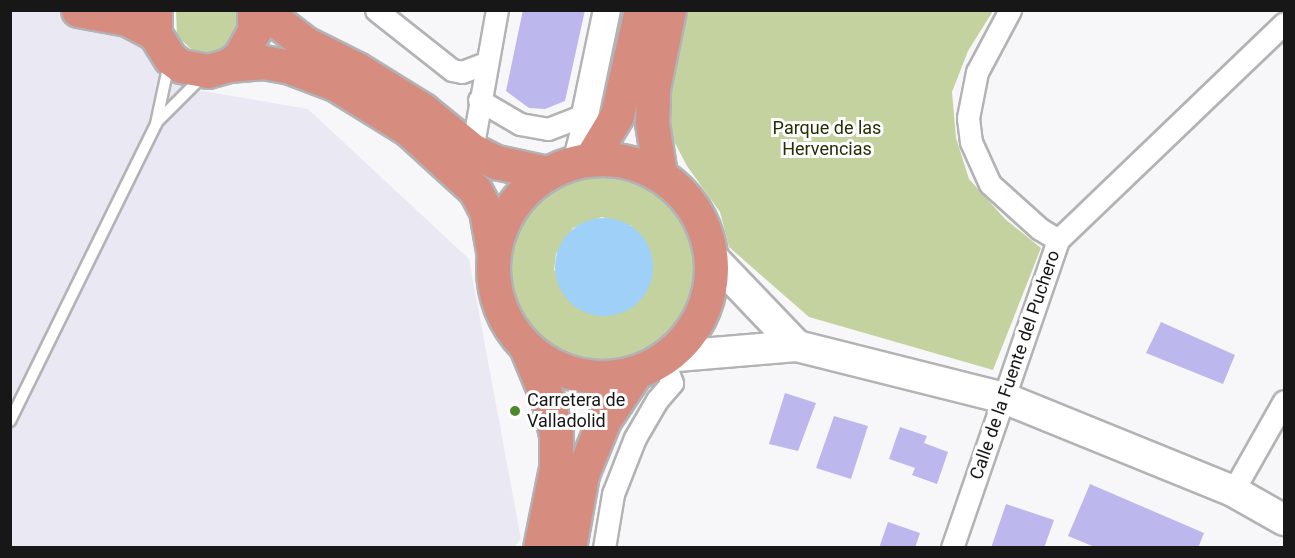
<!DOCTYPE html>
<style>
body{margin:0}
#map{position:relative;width:1295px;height:558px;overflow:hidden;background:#f7f7f9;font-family:Roboto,sans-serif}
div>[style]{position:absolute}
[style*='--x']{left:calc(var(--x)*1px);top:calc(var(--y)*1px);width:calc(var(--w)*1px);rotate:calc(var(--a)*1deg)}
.built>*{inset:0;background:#eae9f3}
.green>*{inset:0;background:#c4d2a0}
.water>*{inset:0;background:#9ed0f8}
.round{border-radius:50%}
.building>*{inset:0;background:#bcb7ed}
.roads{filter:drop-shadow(2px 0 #b3b3b5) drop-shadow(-2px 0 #b3b3b5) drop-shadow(0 2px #b3b3b5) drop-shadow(0 -2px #b3b3b5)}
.service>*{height:10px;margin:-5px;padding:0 5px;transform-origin:5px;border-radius:5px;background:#fff}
.minor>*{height:21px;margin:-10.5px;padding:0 10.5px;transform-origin:10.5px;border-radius:10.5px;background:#fff}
.tertiary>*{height:26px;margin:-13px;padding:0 13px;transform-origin:13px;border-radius:13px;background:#fff}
.secondary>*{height:30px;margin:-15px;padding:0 15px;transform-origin:15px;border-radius:15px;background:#fff}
.trunk>*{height:33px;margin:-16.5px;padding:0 16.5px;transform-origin:16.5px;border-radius:16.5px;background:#d78c80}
.trunk>.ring{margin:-16.5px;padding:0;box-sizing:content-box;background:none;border:33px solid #d78c80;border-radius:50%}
.dots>*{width:16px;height:16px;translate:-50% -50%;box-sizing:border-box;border:3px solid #fff;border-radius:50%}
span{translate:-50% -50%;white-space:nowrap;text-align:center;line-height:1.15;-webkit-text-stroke:6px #fff;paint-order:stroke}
.park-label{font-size:18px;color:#262f04}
.street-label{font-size:18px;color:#171718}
.poi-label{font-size:18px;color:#171718}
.left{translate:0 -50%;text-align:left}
.frame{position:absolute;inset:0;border:12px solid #171718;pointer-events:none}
</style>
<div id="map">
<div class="built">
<div style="clip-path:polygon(10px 11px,159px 11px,154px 50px,197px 90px,308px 109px,469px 259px,521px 539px,514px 547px,11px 547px)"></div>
</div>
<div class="green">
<div style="clip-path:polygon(236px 10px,236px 34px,222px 50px,212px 53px,192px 50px,177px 36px,176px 11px)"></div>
<div style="clip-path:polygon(684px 11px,993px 11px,968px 51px,952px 92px,956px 138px,969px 179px,1005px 219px,1041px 248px,993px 370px,809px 317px,729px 247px,720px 212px,687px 166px,668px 130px,669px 84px)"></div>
<div style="clip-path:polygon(evenodd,593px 175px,622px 176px,649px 186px,672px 204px,688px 229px,696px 257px,693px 289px,681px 319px,659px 342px,630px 356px,599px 360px,567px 353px,540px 336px,520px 311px,511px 281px,511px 249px,522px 221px,540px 198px,565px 182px,593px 175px,602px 217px,632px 226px,554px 271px,556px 254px,573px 228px,602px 217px)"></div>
</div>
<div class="water">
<div class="round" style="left:555px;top:218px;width:98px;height:98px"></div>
</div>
<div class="building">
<div style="clip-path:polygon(523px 10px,585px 10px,565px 101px,545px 109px,529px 108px,506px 91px)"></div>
<div style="clip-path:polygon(1161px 322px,1235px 355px,1223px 384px,1146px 353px)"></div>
<div style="clip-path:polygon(785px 393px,816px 403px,798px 451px,769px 444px)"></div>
<div style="clip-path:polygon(834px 416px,868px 426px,851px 479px,816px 468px)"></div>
<div style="clip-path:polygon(900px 427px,927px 436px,924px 443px,948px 452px,937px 484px,912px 475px,915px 468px,889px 459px)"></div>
<div style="clip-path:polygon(1090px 484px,1204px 533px,1198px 548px,1097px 548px,1068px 536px)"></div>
<div style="clip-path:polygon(1006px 504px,1054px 520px,1044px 548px,991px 548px)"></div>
<div style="clip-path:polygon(888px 522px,920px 533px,915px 548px,879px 548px)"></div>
</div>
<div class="roads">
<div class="service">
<div style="--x:158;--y:121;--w:62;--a:-45"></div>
<div style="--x:10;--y:421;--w:331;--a:-63.8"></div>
<div style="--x:156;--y:124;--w:62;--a:-78"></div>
</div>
<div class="minor">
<div style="--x:376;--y:10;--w:97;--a:38.3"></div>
<div style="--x:452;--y:70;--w:10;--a:11"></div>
<div style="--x:462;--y:72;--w:25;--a:-21"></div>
<div style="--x:1010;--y:10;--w:70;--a:118"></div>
<div style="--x:977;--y:72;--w:47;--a:101.1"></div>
<div style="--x:968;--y:118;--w:24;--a:83"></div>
<div style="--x:971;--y:142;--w:46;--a:65.7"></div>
<div style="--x:990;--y:184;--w:67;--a:42"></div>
<div style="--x:1040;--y:229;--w:21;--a:31"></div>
<div style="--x:479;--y:100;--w:48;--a:30.3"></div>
<div style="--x:520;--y:124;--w:28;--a:10"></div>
<div style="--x:548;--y:129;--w:40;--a:-21"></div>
<div style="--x:472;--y:150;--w:142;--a:-79.9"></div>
<div style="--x:573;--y:162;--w:49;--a:-75.7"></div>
<div style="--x:1233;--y:491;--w:103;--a:-60.5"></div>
<div style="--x:604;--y:548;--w:55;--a:-80.5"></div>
<div style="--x:613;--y:494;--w:60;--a:-68.6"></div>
<div style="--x:635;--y:438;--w:44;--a:-59.9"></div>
<div style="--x:657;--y:400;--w:23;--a:-49"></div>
<div style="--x:672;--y:383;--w:26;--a:-111"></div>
<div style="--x:952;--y:548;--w:326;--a:-71"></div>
<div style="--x:1058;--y:240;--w:313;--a:-43.8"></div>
</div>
<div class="tertiary">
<div style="--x:585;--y:115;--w:107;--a:-78.2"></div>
</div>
<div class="secondary">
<div style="--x:711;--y:256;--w:124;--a:46.3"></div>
<div style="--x:665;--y:357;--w:132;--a:-4.8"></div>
<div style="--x:797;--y:346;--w:213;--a:14.1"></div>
<div style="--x:1004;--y:398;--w:247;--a:22.1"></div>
<div style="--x:1233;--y:491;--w:59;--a:29.6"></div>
</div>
<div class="trunk">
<div style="--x:78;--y:10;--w:50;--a:10.4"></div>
<div style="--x:127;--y:19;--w:32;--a:28"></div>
<div style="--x:155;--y:10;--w:24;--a:90"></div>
<div style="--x:155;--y:34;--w:28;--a:58"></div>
<div style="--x:170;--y:58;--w:14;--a:36"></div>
<div style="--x:181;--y:66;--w:27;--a:10"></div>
<div style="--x:208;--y:71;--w:22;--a:-16"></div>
<div style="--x:229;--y:65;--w:14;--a:-39"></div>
<div style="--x:240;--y:56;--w:29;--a:-61"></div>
<div style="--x:254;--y:31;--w:21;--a:-90"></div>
<div style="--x:262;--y:10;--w:54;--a:37.5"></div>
<div style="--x:305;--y:43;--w:58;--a:26.6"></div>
<div style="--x:357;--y:69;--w:78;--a:31.8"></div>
<div style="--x:423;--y:110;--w:63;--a:39.2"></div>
<div style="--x:472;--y:150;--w:27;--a:27"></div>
<div style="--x:496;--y:162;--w:52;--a:12.2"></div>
<div style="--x:229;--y:65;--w:34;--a:-5"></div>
<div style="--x:263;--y:62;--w:27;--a:10"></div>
<div style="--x:290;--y:67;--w:48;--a:20.7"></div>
<div style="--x:335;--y:84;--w:86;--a:31.7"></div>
<div style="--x:408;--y:129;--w:91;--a:42.3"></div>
<div style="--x:475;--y:190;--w:24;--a:62"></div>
<div style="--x:486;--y:211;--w:40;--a:80"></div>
<div style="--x:591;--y:158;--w:50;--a:-58.8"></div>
<div style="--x:617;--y:115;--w:108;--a:-77.1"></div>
<div class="ring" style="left:493px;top:159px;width:185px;height:185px"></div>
<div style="--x:660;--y:174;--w:52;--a:-98.9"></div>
<div style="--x:652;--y:123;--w:35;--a:-88"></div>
<div style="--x:653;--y:88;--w:80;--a:-78.4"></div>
<div style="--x:526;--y:347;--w:57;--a:67.5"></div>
<div style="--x:548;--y:400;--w:36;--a:77"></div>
<div style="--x:556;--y:435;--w:33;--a:90"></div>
<div style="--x:556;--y:468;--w:82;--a:101.3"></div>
<div style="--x:569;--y:548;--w:75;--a:-80"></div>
<div style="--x:582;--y:474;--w:58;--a:-67.8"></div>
<div style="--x:604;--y:420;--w:58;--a:-56.3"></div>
</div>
</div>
<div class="dots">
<div style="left:515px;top:411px;background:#4a8a2c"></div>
</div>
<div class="park-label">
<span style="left:827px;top:139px">Parque de las<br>Hervencias</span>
</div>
<div class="street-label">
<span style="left:1015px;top:365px;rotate:-71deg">Calle de la Fuente del Puchero</span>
</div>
<div class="poi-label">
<span class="left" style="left:527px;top:411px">Carretera de<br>Valladolid</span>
</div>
<div class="frame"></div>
</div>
